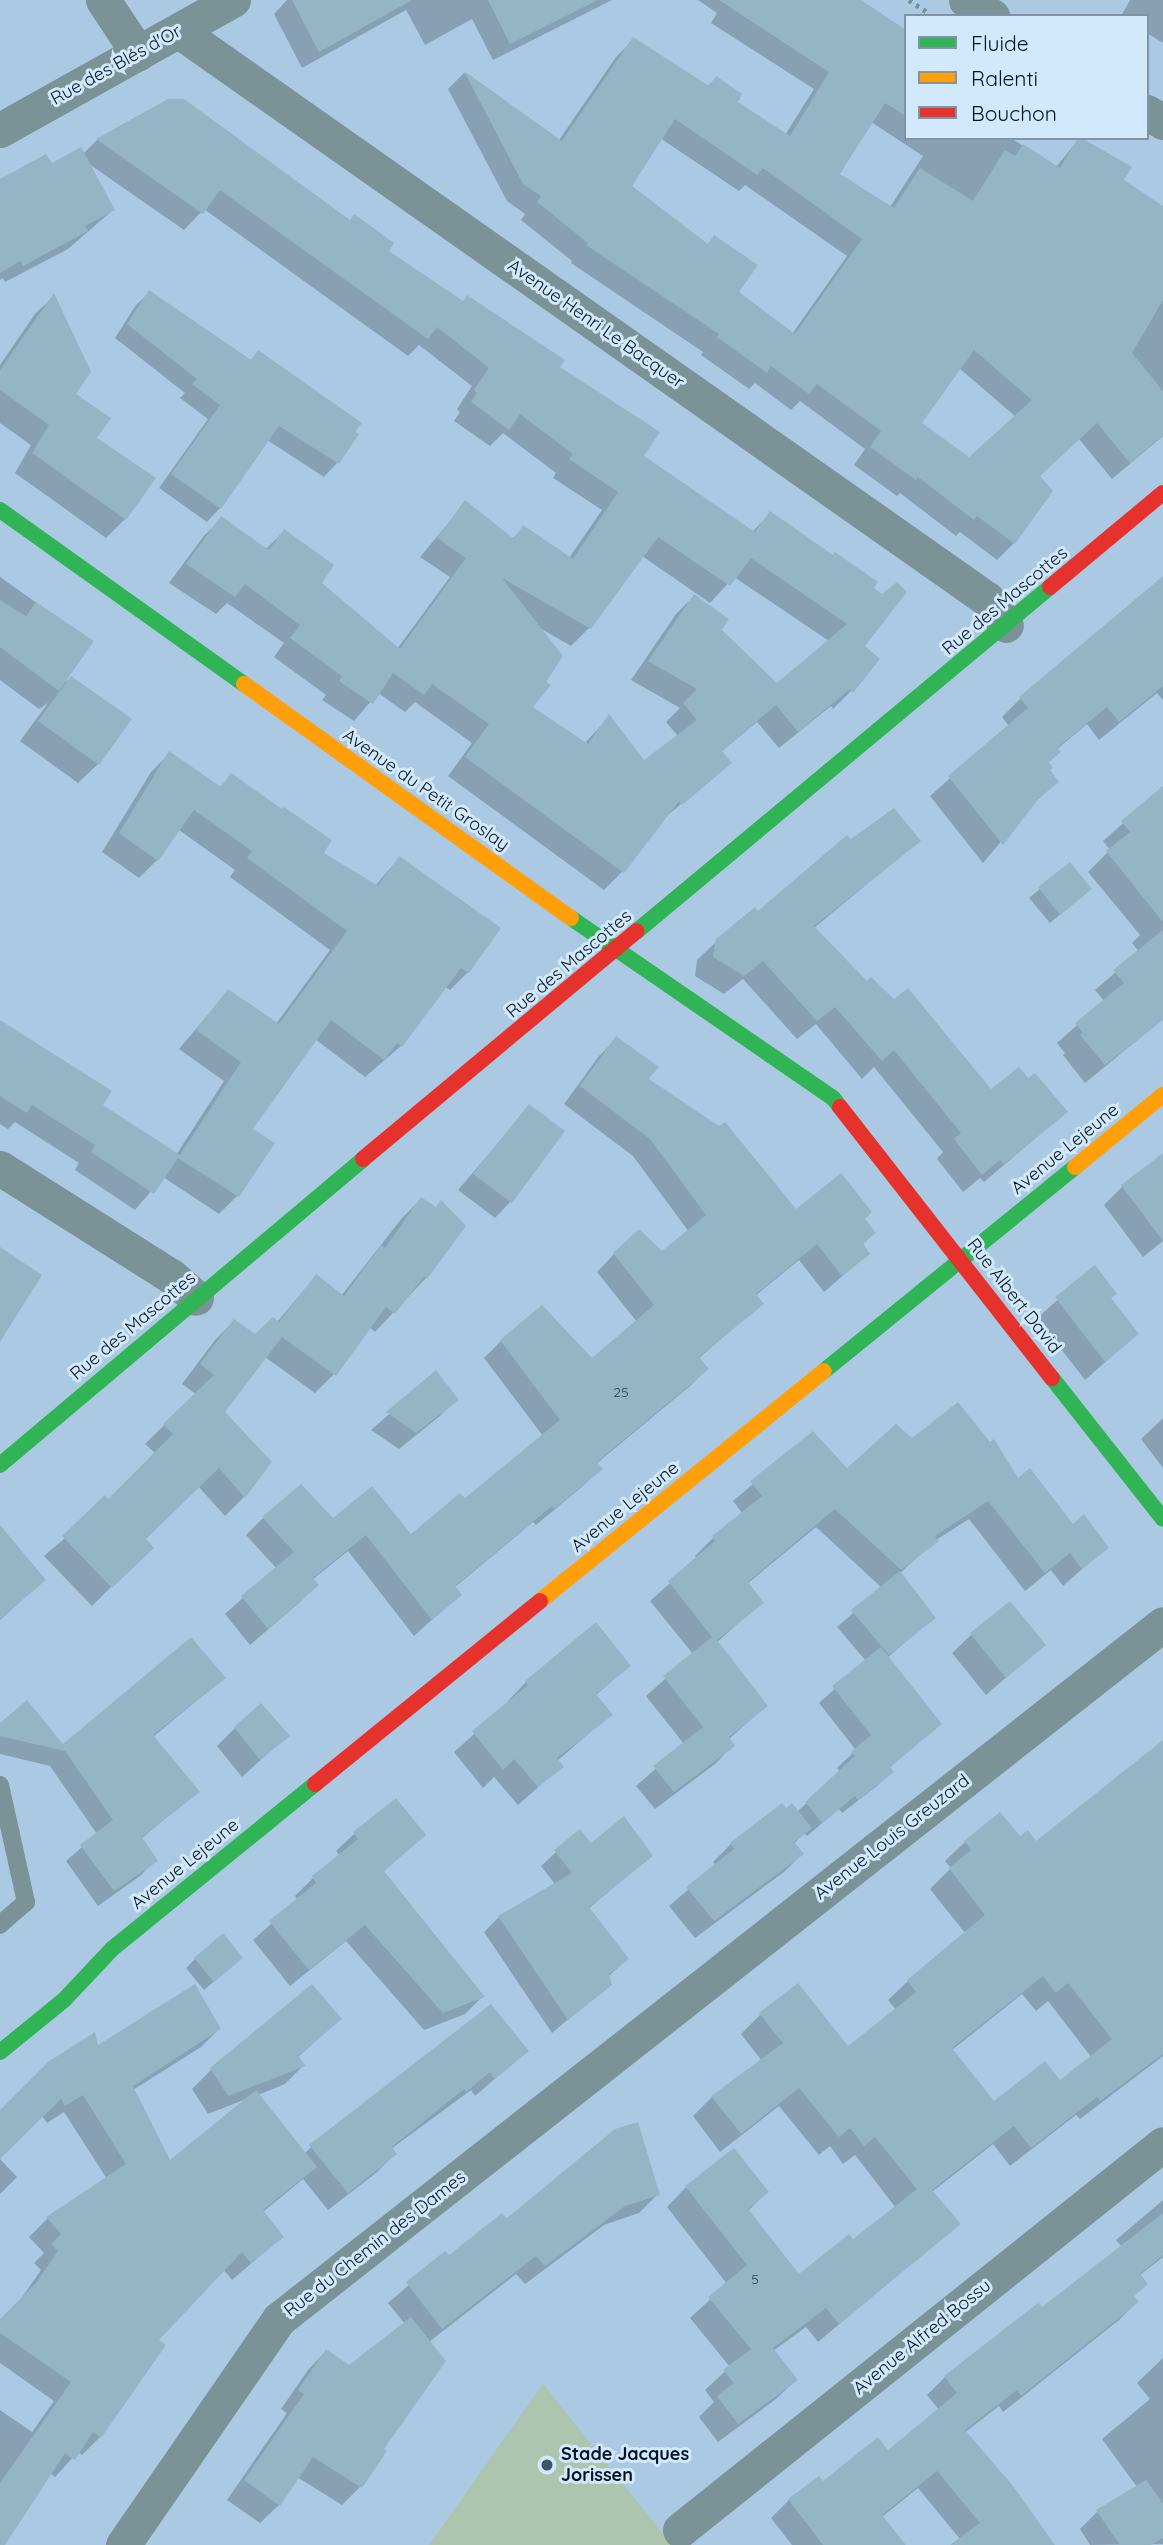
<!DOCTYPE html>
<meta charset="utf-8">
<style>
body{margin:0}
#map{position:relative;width:1163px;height:2545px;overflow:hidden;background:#abc9e2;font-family:Quicksand,sans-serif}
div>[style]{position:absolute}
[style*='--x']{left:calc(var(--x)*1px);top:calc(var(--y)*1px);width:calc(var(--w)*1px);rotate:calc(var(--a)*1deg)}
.green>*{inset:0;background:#abc5af}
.shadow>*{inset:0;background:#0003}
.building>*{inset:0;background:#95b5c7}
.path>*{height:4.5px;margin-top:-2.25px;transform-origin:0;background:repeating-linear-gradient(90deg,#7a929b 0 3.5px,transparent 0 8.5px)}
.lane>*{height:18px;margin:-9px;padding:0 9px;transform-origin:9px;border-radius:9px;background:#799397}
.street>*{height:35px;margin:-17.5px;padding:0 17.5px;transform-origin:17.5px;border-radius:17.5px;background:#799397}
.fast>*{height:16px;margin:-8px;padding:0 8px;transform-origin:8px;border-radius:8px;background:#30b455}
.slow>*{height:16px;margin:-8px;padding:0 8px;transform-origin:8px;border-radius:8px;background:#ff9f0a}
.jam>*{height:16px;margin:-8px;padding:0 8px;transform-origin:8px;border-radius:8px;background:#e5322d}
.dots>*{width:19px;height:19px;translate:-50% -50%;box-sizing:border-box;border:4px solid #d2e8fb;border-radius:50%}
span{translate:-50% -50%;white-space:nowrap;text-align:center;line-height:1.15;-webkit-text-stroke:6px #d2e8fb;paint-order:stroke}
.number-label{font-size:14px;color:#283e4f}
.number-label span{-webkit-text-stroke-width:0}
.street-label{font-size:18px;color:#021526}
.poi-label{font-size:18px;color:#021526;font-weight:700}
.left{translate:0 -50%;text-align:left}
.legend{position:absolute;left:904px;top:14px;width:245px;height:126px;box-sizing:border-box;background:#d2e8fb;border:2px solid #7f94a6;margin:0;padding:9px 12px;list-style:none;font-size:21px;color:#021526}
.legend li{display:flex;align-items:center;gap:14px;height:35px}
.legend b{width:35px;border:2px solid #7f94a6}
</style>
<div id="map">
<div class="green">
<div style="clip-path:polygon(543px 2384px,672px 2545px,429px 2545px)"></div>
</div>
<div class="shadow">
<div style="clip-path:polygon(287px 0,612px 0,493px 60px,472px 19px,425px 45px,406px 10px,302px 68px,274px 14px)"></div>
<div style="clip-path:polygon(evenodd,698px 0,858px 0,906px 47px,906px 138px,1011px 138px,1056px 167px,1079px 139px,1122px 181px,1163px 208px,1163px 436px,1112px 479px,1079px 439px,1038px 476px,1014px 543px,997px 560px,960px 532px,956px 536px,900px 493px,897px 496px,854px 465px,865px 449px,800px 401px,791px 410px,755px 383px,749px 389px,701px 355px,703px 352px,571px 263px,572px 261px,521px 220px,525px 214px,507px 201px,448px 89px,464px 73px,559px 140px,616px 57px,633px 40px,707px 87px,716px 78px,736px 103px,785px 135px,814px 89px,711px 23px,717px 13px,698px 0,871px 122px,923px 156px,890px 207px,838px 174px,871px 122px,698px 0,660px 138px,739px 191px,745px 185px,847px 256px,792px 334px,737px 292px,715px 237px,706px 246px,629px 186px,660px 138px,698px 0,959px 368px,1016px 417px,969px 459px,920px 423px,959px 368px)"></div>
<div style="clip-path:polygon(1130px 0,1163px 0,1163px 43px,1147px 33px,1147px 16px,1121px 16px)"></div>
<div style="clip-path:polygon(evenodd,168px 100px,557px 367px,641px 457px,752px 532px,770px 514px,872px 588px,863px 647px,878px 659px,851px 691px,833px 709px,831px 706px,779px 748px,757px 722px,721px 752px,730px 763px,662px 820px,622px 872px,604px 890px,448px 776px,472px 743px,415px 702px,405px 712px,378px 693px,354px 721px,322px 700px,326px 695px,274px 657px,284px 643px,227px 603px,216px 614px,169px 583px,203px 537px,221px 519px,265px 550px,284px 531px,320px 583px,397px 649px,450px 577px,420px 557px,466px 502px,512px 539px,524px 527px,569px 558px,602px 510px,553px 478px,556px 473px,503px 433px,490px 446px,454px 421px,460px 412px,457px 409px,472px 386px,419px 345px,408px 356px,204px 209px,184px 230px,89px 164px,113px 210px,68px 249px,5px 282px,3px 278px,0 280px,0 181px,83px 154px,97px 140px,168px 100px,642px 556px,710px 603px,734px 577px,829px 641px,777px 686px,720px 631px,694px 596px,676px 614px,631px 680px,680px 708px,666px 722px,678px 736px,644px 762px,609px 717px,584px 744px,531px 708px,538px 627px,571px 646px,589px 628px,642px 556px)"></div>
<div style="clip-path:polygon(150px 292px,250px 361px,258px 353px,357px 435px,337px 463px,324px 477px,267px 440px,220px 508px,207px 522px,159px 488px,208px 419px,180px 398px,185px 393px,115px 338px,136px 305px)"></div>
<div style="clip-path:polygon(54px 296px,73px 395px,95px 439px,125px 519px,106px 538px,15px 473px,31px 445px,0 423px,0 365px,35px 314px)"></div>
<div style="clip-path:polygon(0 577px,92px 642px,61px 685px,71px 678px,129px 719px,98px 764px,78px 783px,20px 741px,48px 703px,39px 709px,0 680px)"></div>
<div style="clip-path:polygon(1163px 578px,1163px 700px,1157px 693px,1099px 740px,1087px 724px,1056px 750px,1048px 763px,1048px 771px,1057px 782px,1030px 807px,983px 863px,930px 796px,1009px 726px,1002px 717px,1021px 698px)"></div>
<div style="clip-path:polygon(169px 754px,219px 788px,232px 775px,321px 853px,375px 886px,399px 858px,468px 972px,450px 990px,445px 987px,401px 1046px,365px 1077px,315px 1039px,251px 1130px,273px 1144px,237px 1196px,219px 1214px,163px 1177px,135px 1210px,75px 1170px,79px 1163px,15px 1122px,8px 1129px,0 1124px,0 1026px,101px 1105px,176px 1155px,224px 1081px,179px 1049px,228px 991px,276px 1024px,330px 950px,230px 877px,235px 870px,179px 830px,157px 860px,139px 878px,102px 852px,151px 772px)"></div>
<div style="clip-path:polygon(1163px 788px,1163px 1019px,1085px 1083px,1063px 1055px,1065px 1053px,1057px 1043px,1104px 1001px,1095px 990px,1139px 952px,1132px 943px,1140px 935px,1088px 872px,1110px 850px,1103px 841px)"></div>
<div style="clip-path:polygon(851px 841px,919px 841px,814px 928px,867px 984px,991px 1091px,1028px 1081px,1066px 1112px,984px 1182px,980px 1178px,963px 1192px,937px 1159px,943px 1152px,874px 1067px,862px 1079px,816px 1024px,797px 1039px,743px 979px,724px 994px,695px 976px,697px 960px,717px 941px,758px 914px)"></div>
<div style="clip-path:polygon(1070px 864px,1090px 889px,1050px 923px,1029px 898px)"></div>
<div style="clip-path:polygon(616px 1039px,647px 1079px,796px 1212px,863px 1219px,874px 1233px,862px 1245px,868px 1254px,824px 1292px,799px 1260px,755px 1296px,761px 1304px,698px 1359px,707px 1369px,690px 1386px,596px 1464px,600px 1469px,583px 1486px,536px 1525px,533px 1522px,454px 1588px,459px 1595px,414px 1636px,348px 1551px,312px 1580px,317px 1585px,300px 1602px,250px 1645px,225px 1614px,276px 1568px,246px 1535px,263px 1518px,333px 1521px,411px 1536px,464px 1501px,543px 1436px,484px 1358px,501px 1341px,592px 1360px,637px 1322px,597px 1272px,614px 1254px,662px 1254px,689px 1232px,633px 1156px,564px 1104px,599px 1056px)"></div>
<div style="clip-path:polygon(529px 1107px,563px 1131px,510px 1202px,495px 1218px,458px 1190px)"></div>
<div style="clip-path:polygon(1163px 1157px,1163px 1241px,1143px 1257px,1104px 1205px,1123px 1186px)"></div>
<div style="clip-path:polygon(421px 1199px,463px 1226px,426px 1278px,375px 1332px,369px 1327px,334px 1374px,315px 1393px,265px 1357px,223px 1413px,244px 1497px,225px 1516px,198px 1486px,144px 1539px,132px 1566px,92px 1606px,44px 1556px,108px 1501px,156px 1454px,145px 1444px,196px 1394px,182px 1384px,215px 1340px,234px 1321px,256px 1336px,277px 1322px,316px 1276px,341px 1296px,402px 1218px)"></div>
<div style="clip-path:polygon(1095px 1267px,1109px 1299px,1137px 1334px,1085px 1380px,1037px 1318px)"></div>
<div style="clip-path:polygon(436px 1373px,456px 1399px,440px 1416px,399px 1449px,371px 1430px)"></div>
<div style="clip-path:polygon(1163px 1418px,1163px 1468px,1141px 1439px)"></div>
<div style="clip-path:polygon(813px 1433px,847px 1470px,912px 1440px,1017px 1481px,1072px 1526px,1107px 1547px,1063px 1586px,1051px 1570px,1025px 1591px,969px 1519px,936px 1540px,899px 1574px,933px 1618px,887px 1658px,940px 1724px,889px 1768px,892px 1771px,877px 1786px,842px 1813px,839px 1809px,807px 1836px,804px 1833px,794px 1844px,802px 1854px,784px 1872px,695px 1938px,669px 1906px,716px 1866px,713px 1862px,731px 1844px,786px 1811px,797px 1812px,840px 1772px,837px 1768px,856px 1750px,819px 1703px,866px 1661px,837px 1627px,882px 1588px,816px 1527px,747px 1584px,762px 1602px,716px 1643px,766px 1706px,728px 1740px,733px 1745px,715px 1764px,655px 1809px,636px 1786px,684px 1744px,646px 1696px,693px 1654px,650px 1601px,697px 1559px,695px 1556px,713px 1538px,743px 1514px,733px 1501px)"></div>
<div style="clip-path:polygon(0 1560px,44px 1580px,0 1620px)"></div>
<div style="clip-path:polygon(972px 1634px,1043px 1645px,986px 1695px,952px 1653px)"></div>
<div style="clip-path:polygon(629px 1666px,595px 1696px,610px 1715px,557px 1761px,561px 1767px,518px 1805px,494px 1777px,483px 1788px,454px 1752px,508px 1704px,507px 1702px,526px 1682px)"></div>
<div style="clip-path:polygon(224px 1678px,153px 1737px,197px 1792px,141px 1839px,155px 1860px,140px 1876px,98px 1906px,66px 1861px,97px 1834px,50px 1766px,0 1754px,0 1725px,63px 1746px)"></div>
<div style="clip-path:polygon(235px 1728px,287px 1736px,242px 1777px,217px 1746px)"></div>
<div style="clip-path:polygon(evenodd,1163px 1742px,1163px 2056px,1080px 2119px,1076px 2115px,1010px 2166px,993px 2144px,932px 2192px,959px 2224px,818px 2342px,806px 2327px,773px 2351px,796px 2380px,776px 2399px,718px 2442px,699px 2417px,714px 2402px,705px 2390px,730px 2367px,690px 2318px,727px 2284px,667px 2207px,686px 2187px,767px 2192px,748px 2211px,799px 2276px,853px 2241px,896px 2208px,855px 2155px,843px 2164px,830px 2146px,819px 2155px,779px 2106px,720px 2152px,693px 2116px,712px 2097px,762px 2061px,741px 2034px,760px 2015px,848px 2048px,896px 2010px,888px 2000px,908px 1981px,965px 1933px,930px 1889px,951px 1868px,945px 1861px,965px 1842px,1020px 1838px,1035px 1843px,1163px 1742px,1022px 1994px,1036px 2011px,1048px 2001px,1092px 2058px,1060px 2083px,993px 2103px,952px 2050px,1022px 1994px)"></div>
<div style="clip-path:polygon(395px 1800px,424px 1835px,383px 1872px,483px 1996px,465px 2014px,424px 2030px,346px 1941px,290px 1986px,253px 1940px,298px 1900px,295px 1896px,313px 1878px,340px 1856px,336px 1851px,354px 1834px)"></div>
<div style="clip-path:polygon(579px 1831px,591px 1846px,651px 1856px,588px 1909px,627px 1959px,608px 1977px,610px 1984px,552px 2033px,484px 1932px,499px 1917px,555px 1884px,541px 1866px)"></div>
<div style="clip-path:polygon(195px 1959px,231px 1967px,204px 1990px,186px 1968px)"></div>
<div style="clip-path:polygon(340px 2019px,298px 2057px,304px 2065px,285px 2084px,258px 2095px,304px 2154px,311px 2147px,527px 2051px,475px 2096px,471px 2090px,391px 2149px,395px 2154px,376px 2173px,328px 2210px,303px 2179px,263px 2212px,282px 2237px,232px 2280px,223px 2269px,157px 2341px,100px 2437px,82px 2455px,78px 2452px,55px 2477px,50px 2473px,0 2545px,0 2410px,32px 2432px,54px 2401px,0 2363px,0 2321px,18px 2303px,41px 2270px,34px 2263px,44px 2253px,29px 2237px,47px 2219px,107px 2179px,64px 2112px,47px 2123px,42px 2116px,0 2157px,0 2111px,97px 2048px,219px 2029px,201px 2047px,133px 2090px,169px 2163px,246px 2099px,208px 2114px,192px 2089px,212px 2069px)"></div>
<div style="clip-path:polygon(0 2159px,17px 2177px,0 2194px)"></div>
<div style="clip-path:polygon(658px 2194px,639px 2213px,604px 2225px,525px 2284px,516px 2274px,429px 2342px,381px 2449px,360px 2487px,342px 2505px,297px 2477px,279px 2505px,260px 2523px,227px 2500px,287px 2413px,281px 2409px,308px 2370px,326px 2351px,349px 2367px,405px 2324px,388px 2303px,445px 2254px,448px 2258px,506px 2221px)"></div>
<div style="clip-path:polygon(1163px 2200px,1163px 2257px,1139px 2276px,1146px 2284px,1133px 2297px,1137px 2302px,1119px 2320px,1003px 2412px,999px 2406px,964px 2433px,998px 2545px,965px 2545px,918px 2488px,847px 2545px,792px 2545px,771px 2518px,789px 2500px,888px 2453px,939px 2410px,927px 2395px,945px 2377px,1041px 2310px,1122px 2247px,1116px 2240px)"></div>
<div style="clip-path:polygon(1163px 2358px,1163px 2544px,1090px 2545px,1080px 2529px,1098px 2511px,1137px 2487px,1102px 2439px,1150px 2399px,1137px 2383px)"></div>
</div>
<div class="building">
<div style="clip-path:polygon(292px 0,412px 0,319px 52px)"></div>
<div style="clip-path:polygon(488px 0,598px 0,510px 44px)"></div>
<div style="clip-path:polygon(evenodd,719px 0,861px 0,906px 30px,906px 116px,885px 103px,840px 174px,894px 208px,920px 168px,973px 201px,1005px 150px,1015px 156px,1023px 144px,1060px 168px,1078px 138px,1082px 138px,1132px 167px,1124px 180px,1163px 206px,1163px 300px,1132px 353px,1163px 391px,1163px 435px,1130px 463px,1097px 423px,1040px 476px,1053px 491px,1015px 544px,977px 516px,974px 520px,918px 477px,916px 480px,870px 447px,881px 431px,817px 384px,809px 394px,771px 366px,767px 373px,717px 337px,719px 334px,586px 245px,588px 243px,537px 202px,541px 196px,523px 184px,464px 71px,562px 141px,633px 37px,709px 86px,716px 76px,742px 94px,738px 102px,790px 136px,829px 72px,719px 0,675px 119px,757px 175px,763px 168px,862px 239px,795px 334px,739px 292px,758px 265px,714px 235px,708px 244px,632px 186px,675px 119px,719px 0,974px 350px,1032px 400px,969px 457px,922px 423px,974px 350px)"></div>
<div style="clip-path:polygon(evenodd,168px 99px,184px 99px,350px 220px,354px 214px,394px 243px,389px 251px,463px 301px,467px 295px,565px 360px,560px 367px,660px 432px,644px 456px,755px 532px,770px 511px,833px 555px,835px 552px,878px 582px,874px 588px,882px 594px,897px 582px,907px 592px,865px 646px,880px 659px,853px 693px,850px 689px,798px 732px,776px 705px,722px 751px,732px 763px,682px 805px,679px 801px,624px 873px,465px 757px,489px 724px,432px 684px,424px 695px,393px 673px,373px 704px,339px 681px,342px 676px,290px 638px,300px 625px,245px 584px,235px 597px,186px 564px,221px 516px,269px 550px,284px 529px,334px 565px,322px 583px,400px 649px,466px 558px,437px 538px,465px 500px,514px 539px,523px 525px,573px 559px,618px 492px,569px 459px,573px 454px,520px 414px,509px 430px,471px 402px,477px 393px,474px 390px,489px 368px,437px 327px,428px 339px,220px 190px,203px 214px,96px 139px,168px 99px,658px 537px,730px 586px,751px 558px,847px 624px,777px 683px,722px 630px,729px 619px,694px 594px,648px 661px,697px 689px,683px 703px,697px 720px,644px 760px,609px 714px,588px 744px,533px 707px,551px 685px,546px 682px,563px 656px,502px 578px,591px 629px,658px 537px)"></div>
<div style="clip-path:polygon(81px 147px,115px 210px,85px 226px,88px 231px,23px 266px,21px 261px,0 273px,0 179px,46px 154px,52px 163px)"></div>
<div style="clip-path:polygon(149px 290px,251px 360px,258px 350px,362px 423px,355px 432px,359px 434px,339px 464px,279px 426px,221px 509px,171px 474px,220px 405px,192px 384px,197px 379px,127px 324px)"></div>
<div style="clip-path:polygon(54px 293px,91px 372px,76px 394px,111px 418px,97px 438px,156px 478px,126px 520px,32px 453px,49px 425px,0 390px,0 370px)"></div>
<div style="clip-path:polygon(1163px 576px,1163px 686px,1119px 722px,1107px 707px,1057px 748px,1061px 752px,1049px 762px,1053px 768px,1050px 770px,1059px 782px,1039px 798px,1003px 845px,948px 776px,1028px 708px,1019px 697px)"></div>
<div style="clip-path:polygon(0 600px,26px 616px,36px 602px,94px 641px,59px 691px,0 647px)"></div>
<div style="clip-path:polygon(71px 676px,132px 719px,99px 765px,38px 721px)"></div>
<div style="clip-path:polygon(169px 751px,221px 787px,231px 773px,282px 809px,284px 807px,332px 840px,324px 853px,378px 886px,399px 856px,501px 928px,469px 973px,461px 968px,402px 1047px,397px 1043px,384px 1060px,331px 1020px,253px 1129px,275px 1143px,239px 1197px,178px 1158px,241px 1062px,196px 1030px,228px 989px,279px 1024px,347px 931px,247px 858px,252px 851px,194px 810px,158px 861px,119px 833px)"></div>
<div style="clip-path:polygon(1163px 786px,1163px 922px,1106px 851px,1130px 832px,1121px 821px)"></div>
<div style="clip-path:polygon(894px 808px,921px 841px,814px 926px,867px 981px,871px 977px,894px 999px,908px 988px,991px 1089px,1019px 1067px,1028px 1078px,1035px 1073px,1068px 1112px,1004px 1164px,1000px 1160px,982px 1175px,954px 1139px,961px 1133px,894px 1050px,882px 1061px,835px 1007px,817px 1021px,763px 961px,744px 976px,713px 957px,716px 939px,755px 907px,758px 911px,847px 835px,851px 839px)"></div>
<div style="clip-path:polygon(1070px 862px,1092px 889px,1060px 915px,1038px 887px)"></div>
<div style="clip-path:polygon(1163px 930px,1163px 1020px,1105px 1065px,1080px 1035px,1083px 1033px,1075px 1023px,1124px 983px,1113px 970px)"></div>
<div style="clip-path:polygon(0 1020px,112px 1091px,103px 1105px,180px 1155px,154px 1194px,91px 1152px,95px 1145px,32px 1105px,27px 1113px,0 1096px)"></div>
<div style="clip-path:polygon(616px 1036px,659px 1067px,649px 1079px,719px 1126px,725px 1122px,796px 1209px,841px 1173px,872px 1212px,865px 1219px,876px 1233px,863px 1243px,870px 1254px,842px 1276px,817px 1244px,756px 1294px,764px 1304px,699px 1357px,709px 1369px,597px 1462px,603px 1469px,554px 1509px,552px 1506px,455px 1586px,462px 1595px,432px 1620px,366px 1535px,313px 1578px,319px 1585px,268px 1629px,241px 1596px,294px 1552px,262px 1517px,301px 1484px,333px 1518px,372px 1486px,411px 1534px,460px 1493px,465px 1498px,560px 1420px,500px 1340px,542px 1305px,592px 1358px,654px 1305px,613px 1253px,639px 1229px,662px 1251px,706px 1215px,650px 1139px,580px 1086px)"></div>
<div style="clip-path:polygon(529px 1104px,565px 1131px,512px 1203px,473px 1174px)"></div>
<div style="clip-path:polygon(1163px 1153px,1163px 1241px,1121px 1185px)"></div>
<div style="clip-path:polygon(421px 1197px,436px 1207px,441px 1200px,466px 1226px,427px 1279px,424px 1276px,395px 1314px,386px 1307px,336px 1376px,282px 1337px,225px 1412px,272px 1462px,245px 1498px,219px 1468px,146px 1539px,154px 1548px,112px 1588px,62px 1536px,105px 1495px,108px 1499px,173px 1434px,163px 1424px,214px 1375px,200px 1364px,234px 1319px,255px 1334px,273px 1317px,279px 1322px,316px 1274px,344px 1296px,381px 1245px,385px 1248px)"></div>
<div style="clip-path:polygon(0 1247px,42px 1275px,0 1342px)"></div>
<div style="clip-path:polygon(1095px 1265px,1117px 1294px,1111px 1298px,1139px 1334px,1105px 1362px,1055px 1297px)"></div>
<div style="clip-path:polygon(436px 1370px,459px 1400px,416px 1433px,386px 1412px)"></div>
<div style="clip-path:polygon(958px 1402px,990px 1442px,994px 1439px,1018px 1478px,1030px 1468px,1073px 1524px,1084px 1514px,1109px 1548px,1082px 1569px,1070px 1553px,1045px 1573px,988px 1501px,935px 1536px,939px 1541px,901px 1570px,835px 1509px,748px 1582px,764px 1603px,717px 1640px,768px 1706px,729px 1737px,735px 1746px,674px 1792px,653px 1766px,703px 1727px,663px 1676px,712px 1637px,668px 1581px,715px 1541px,712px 1536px,762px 1496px,750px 1481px,813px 1431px,847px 1468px,896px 1424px,912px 1438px)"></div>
<div style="clip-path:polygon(0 1525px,46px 1580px,0 1619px)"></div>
<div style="clip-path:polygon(900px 1571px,936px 1618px,889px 1655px,851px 1610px)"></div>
<div style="clip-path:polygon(1010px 1601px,1046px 1645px,1006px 1678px,970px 1633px)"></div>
<div style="clip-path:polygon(596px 1622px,631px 1666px,596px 1694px,613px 1715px,557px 1758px,564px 1767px,538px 1787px,514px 1759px,503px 1770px,472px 1731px,528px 1685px,525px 1681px)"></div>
<div style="clip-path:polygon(191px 1637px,226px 1678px,153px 1735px,200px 1792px,142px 1837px,158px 1861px,114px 1891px,80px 1845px,113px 1820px,65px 1751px,0 1736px,0 1723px,27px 1700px,63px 1744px)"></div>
<div style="clip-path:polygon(881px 1647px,942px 1724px,890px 1767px,894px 1772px,858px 1800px,855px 1796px,822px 1823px,805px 1802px,855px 1756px,851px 1752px,871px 1735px,832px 1686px)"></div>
<div style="clip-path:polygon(261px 1703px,290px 1736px,260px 1760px,234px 1727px)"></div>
<div style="clip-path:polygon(evenodd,1163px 1740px,1163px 2054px,1100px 2101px,1097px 2097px,1031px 2148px,1014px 2126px,932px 2190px,961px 2224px,839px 2324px,826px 2308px,773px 2348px,798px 2380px,738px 2424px,717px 2396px,734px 2383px,723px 2370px,751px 2349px,708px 2297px,747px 2265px,685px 2186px,734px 2148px,769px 2192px,748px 2209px,799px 2274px,849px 2234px,853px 2239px,917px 2189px,875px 2137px,864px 2146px,850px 2128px,839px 2137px,799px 2088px,741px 2134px,711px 2096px,783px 2043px,759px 2013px,798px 1983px,848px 2046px,916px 1992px,907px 1980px,985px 1915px,949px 1868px,971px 1850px,964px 1841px,1000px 1812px,1020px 1836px,1028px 1830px,1036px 1841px,1163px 1740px,1043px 1976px,1056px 1993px,1068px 1983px,1112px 2039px,1060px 2080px,1045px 2061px,994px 2101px,952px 2048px,1043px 1976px)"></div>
<div style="clip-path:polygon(396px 1798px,426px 1835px,384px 1871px,485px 1997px,443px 2013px,365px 1925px,309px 1970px,269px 1921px,316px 1883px,312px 1876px,358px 1839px,353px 1832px)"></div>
<div style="clip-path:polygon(782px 1803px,786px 1808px,792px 1803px,812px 1828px,794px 1842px,804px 1854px,714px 1921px,686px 1887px,734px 1849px,730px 1843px)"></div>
<div style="clip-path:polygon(624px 1816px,653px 1856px,589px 1907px,629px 1959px,609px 1974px,612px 1985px,568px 2020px,498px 1916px,572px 1873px,554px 1850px,580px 1829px,591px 1843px)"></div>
<div style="clip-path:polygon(223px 1933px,243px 1958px,214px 1982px,194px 1958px)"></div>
<div style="clip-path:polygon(195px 1984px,221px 2029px,133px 2086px,170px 2160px,256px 2090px,317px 2167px,263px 2210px,284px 2237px,251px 2263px,242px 2252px,159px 2340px,166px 2345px,101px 2438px,93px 2432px,75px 2460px,65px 2453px,5px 2545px,0 2545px,0 2483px,71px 2382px,0 2333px,0 2319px,36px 2283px,58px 2251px,51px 2244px,61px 2234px,46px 2217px,126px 2164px,83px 2095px,65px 2106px,61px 2099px,0 2159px,0 2110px,48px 2062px,95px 2032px,98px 2045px)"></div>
<div style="clip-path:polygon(312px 1984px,342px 2019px,298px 2056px,306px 2066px,228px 2096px,210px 2068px)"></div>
<div style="clip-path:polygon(491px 2004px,529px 2051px,495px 2079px,490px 2072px,466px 2092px,464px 2089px,392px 2147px,397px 2154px,348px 2193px,309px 2145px)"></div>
<div style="clip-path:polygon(638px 2122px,660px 2195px,625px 2206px,545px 2266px,536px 2256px,442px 2329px,406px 2282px,445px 2251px,449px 2255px,502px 2213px,507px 2218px,615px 2129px)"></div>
<div style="clip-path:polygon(1163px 2213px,1163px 2255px,1140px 2274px,1148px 2284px,1134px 2296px,1139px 2302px,1021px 2396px,1017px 2390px,965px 2430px,1013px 2486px,1055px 2545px,950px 2545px,980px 2523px,937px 2471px,882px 2515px,906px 2545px,823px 2545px,788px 2499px,819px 2476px,823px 2481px,878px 2437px,888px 2450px,957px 2393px,944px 2376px,1038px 2303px,1042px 2307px)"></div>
<div style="clip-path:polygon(411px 2317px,446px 2361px,384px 2449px,387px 2451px,362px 2488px,313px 2457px,280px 2506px,244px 2480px,304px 2394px,298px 2390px,326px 2349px,349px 2365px)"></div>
<div style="clip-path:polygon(1146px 2480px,1163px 2503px,1163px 2538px,1151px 2545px,1120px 2545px,1096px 2510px)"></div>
</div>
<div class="path">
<div style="--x:909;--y:0;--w:24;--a:33"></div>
</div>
<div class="lane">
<div style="--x:0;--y:1785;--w:120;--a:77.5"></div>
<div style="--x:26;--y:1902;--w:35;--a:139"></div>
</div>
<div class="street">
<div style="--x:103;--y:0;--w:64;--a:56.6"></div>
<div style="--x:966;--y:0;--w:31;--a:32"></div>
<div style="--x:179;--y:31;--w:988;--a:35.11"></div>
<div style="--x:987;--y:599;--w:32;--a:54"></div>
<div style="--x:1147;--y:112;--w:19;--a:32"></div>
<div style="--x:0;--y:130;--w:267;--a:-29.2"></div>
<div style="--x:0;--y:1168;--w:202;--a:32.3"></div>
<div style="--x:171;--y:1276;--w:33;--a:41"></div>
<div style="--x:680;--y:2530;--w:618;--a:-38.63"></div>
<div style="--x:123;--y:2545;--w:275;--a:-55.4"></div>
<div style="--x:279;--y:2319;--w:1124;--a:-38.17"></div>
</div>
<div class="fast">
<div style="--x:0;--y:510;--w:300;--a:35.5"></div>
<div style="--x:571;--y:918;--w:318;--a:34.5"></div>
<div style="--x:833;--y:1098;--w:11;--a:52"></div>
<div style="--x:637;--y:931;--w:537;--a:-39.79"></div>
<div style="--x:824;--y:1371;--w:323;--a:-39.1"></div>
<div style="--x:1052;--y:1378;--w:179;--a:51.8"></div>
<div style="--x:0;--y:1465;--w:475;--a:-40.1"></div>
<div style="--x:0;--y:2052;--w:82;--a:-39.1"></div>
<div style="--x:64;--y:2000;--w:70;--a:-46.7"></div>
<div style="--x:112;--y:1949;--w:262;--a:-39.1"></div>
</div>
<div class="slow">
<div style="--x:244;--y:684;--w:402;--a:35.6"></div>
<div style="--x:1075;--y:1167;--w:114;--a:-39.3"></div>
<div style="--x:540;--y:1601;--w:365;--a:-39"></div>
</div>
<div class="jam">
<div style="--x:1050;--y:587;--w:147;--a:-39.8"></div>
<div style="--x:840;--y:1107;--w:344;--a:52"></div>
<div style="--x:363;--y:1159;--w:356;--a:-39.8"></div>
<div style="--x:315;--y:1784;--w:290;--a:-39.1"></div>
</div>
<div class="dots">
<div style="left:547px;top:2465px;background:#3d5468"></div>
</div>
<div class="number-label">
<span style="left:621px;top:1392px">25</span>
<span style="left:755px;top:2279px">5</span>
</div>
<div class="street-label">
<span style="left:116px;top:65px;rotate:-29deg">Rue des Blés d'Or</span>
<span style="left:596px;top:324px;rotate:35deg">Avenue Henri Le Bacquer</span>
<span style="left:1005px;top:601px;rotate:-40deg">Rue des Mascottes</span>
<span style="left:426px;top:790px;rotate:35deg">Avenue du Petit Groslay</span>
<span style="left:569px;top:964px;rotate:-40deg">Rue des Mascottes</span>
<span style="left:1065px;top:1149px;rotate:-39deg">Avenue Lejeune</span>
<span style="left:1014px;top:1296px;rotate:52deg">Rue Albert David</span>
<span style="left:133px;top:1326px;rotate:-40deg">Rue des Mascottes</span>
<span style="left:625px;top:1507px;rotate:-39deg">Avenue Lejeune</span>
<span style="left:892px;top:1837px;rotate:-38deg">Avenue Louis Greuzard</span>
<span style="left:185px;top:1864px;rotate:-39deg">Avenue Lejeune</span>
<span style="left:375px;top:2244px;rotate:-38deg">Rue du Chemin des Dames</span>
<span style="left:922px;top:2337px;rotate:-39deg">Avenue Alfred Bossu</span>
</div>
<div class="poi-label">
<span class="left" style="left:561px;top:2465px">Stade Jacques<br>Jorissen</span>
</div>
<ul class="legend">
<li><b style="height:9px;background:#30b455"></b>Fluide</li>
<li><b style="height:9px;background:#ff9f0a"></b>Ralenti</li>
<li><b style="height:9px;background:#e5322d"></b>Bouchon</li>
</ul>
</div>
